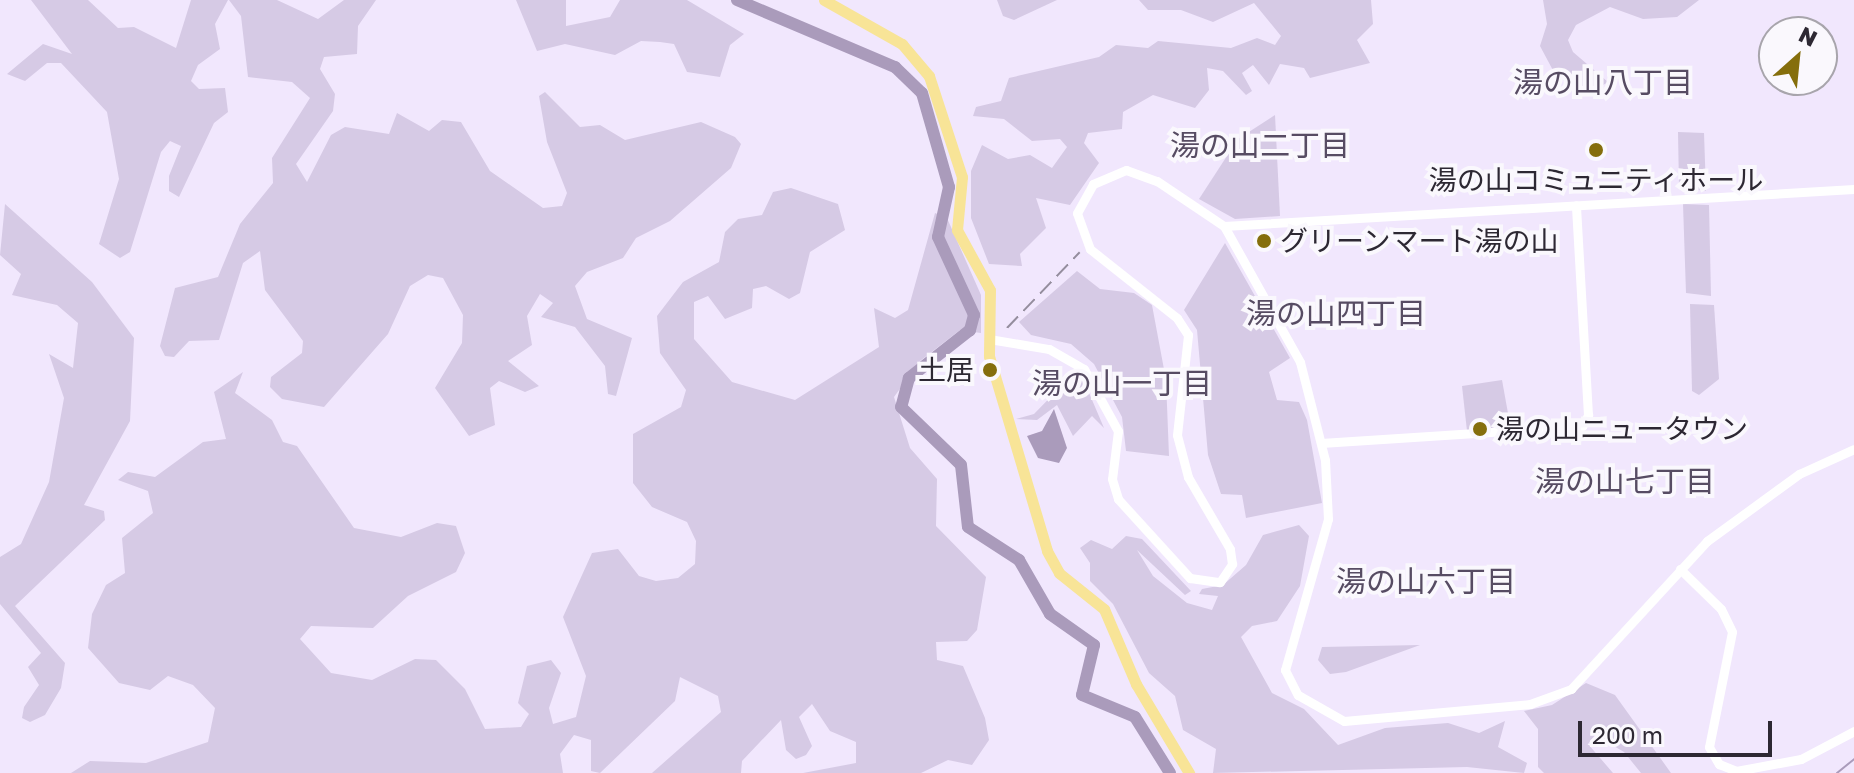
<!DOCTYPE html>
<meta charset="utf-8">
<style>
body{margin:0}
#map{position:relative;width:1854px;height:773px;overflow:hidden;background:#f1e7fd;font-family:"Golos Text","Noto Sans JP",sans-serif}
div>[style]{position:absolute}
[style*='--x']{left:calc(var(--x)*1px);top:calc(var(--y)*1px);width:calc(var(--w)*1px);rotate:calc(var(--a)*1deg)}
.green>*{inset:0;background:#d6cae5}
.water>*{inset:0;background:#aa9bbb}
.stream>*{height:2px;margin:-1px;padding:0 1px;transform-origin:1px;border-radius:1px;background:#aa9bbb}
.river>*{height:12px;margin:-6px;padding:0 6px;transform-origin:6px;border-radius:6px;background:#aa9bbb}
.tertiary>*{height:9px;margin:-4.5px;padding:0 4.5px;transform-origin:4.5px;border-radius:4.5px;background:#fff}
.primary>*{height:11px;margin:-5.5px;padding:0 5.5px;transform-origin:5.5px;border-radius:5.5px;background:#f8e497}
.rail>*{height:2px;margin-top:-1px;transform-origin:0;background:repeating-linear-gradient(90deg,#948d9d 0 16px,transparent 0 24px)}
.dots>*{width:22px;height:22px;translate:-50% -50%;box-sizing:border-box;border:4px solid #faf8fd;border-radius:50%}
span{translate:-50% -50%;white-space:nowrap;text-align:center;line-height:1.15;-webkit-text-stroke:8px #faf8fd;paint-order:stroke}
.poi-label{font-size:28px;color:#2d2833}
.left{translate:0 -50%;text-align:left}
.right{translate:-100% -50%;text-align:right}
.neighbourhood-label{font-size:30px;color:#574c63}
.north{position:absolute;left:1758px;top:16px;width:80px;height:80px;box-sizing:border-box;background:#faf8fd;border:2px solid #a8a5ac;border-radius:50%;rotate:27deg;font-size:22px;font-weight:700;line-height:32px;text-align:center;color:#2d2833}
.north::after{content:'';display:block;margin:auto;width:28px;height:36px;background:#856e0c;clip-path:polygon(50% 0,100% 100%,50% 72%,0 100%)}
.scale{position:absolute;left:1578px;top:721px;width:194px;height:36px;box-sizing:border-box;border:4px solid #2d2833;border-top:0;padding-left:10px;font-size:24px;line-height:28px;white-space:nowrap;color:#2d2833;-webkit-text-stroke:6px #faf8fd;paint-order:stroke}
</style>
<div id="map">
<div class="green">
<div style="clip-path:polygon(31px 0,88px 0,118px 28px,134px 27px,176px 48px,191px 0,228px 0,215px 24px,220px 49px,198px 65px,191px 81px,199px 89px,225px 88px,228px 112px,214px 123px,179px 197px,169px 191px,169px 176px,181px 146px,170px 141px,161px 152px,130px 252px,120px 258px,99px 244px,119px 179px,107px 112px,61px 63px,47px 63px,25px 81px,7px 74px,43px 44px,72px 54px)"></div>
<div style="clip-path:polygon(229px 0,277px 0,318px 19px,344px 0,376px 0,358px 26px,357px 54px,324px 57px,320px 69px,335px 94px,333px 111px,296px 164px,307px 182px,331px 135px,345px 127px,389px 134px,397px 113px,429px 131px,442px 120px,461px 122px,490px 171px,543px 208px,562px 206px,567px 193px,547px 142px,539px 96px,545px 92px,580px 127px,600px 125px,625px 140px,701px 122px,735px 137px,741px 144px,731px 168px,670px 221px,636px 238px,623px 258px,587px 272px,575px 286px,587px 319px,632px 338px,616px 396px,608px 394px,605px 366px,575px 327px,541px 317px,553px 303px,540px 294px,527px 316px,532px 345px,508px 361px,539px 386px,525px 392px,499px 381px,490px 388px,495px 425px,469px 436px,435px 388px,462px 343px,463px 315px,443px 278px,428px 275px,410px 286px,388px 334px,324px 407px,282px 399px,270px 387px,271px 377px,302px 353px,303px 341px,265px 290px,260px 251px,243px 263px,219px 340px,189px 341px,174px 357px,165px 356px,160px 346px,175px 288px,218px 277px,240px 224px,273px 183px,272px 158px,310px 98px,292px 82px,248px 77px,241px 16px)"></div>
<div style="clip-path:polygon(516px 0,566px 0,566px 26px,610px 17px,620px 0,687px 0,744px 34px,730px 45px,720px 77px,687px 72px,674px 44px,660px 42px,641px 41px,615px 55px,565px 44px,537px 51px)"></div>
<div style="clip-path:polygon(997px 0,1057px 0,1014px 20px,1003px 16px)"></div>
<div style="clip-path:polygon(1139px 0,1371px 0,1373px 24px,1357px 40px,1370px 63px,1310px 78px,1304px 68px,1280px 64px,1269px 85px,1253px 65px,1242px 73px,1252px 91px,1246px 95px,1223px 71px,1207px 68px,1209px 90px,1195px 108px,1153px 95px,1123px 112px,1122px 129px,1088px 133px,1084px 143px,1099px 163px,1070px 205px,1036px 198px,1046px 228px,1020px 254px,1022px 266px,989px 264px,971px 218px,971px 171px,982px 145px,1008px 159px,1030px 155px,1052px 168px,1067px 147px,1060px 139px,1032px 141px,1004px 119px,973px 116px,976px 107px,1001px 101px,1009px 78px,1099px 57px,1116px 45px,1148px 48px,1158px 41px,1231px 48px,1257px 38px,1275px 45px,1281px 36px,1254px 3px,1213px 22px,1181px 10px,1148px 10px)"></div>
<div style="clip-path:polygon(1543px 0,1699px 0,1677px 17px,1643px 19px,1610px 7px,1576px 25px,1568px 40px,1573px 52px,1608px 82px,1587px 95px,1556px 76px,1540px 46px,1547px 24px)"></div>
<div style="clip-path:polygon(1275px 115px,1280px 216px,1235px 219px,1199px 199px,1238px 139px)"></div>
<div style="clip-path:polygon(1678px 132px,1704px 133px,1706px 191px,1679px 187px)"></div>
<div style="clip-path:polygon(791px 188px,838px 204px,845px 230px,810px 252px,800px 293px,789px 299px,766px 286px,753px 289px,752px 308px,725px 319px,708px 296px,694px 302px,694px 339px,732px 382px,795px 400px,879px 347px,874px 308px,895px 318px,908px 310px,935px 213px,947px 218px,981px 295px,981px 333px,960px 330px,920px 361px,894px 397px,910px 448px,937px 479px,936px 526px,986px 577px,977px 630px,967px 641px,936px 642px,937px 660px,963px 666px,985px 718px,989px 740px,972px 765px,948px 760px,921px 773px,803px 773px,856px 763px,856px 742px,830px 731px,812px 704px,799px 717px,812px 746px,806px 755px,796px 759px,786px 750px,781px 720px,742px 761px,741px 773px,652px 773px,721px 712px,718px 696px,680px 677px,675px 701px,600px 773px,591px 771px,591px 740px,574px 735px,560px 754px,563px 773px,71px 773px,90px 761px,146px 763px,208px 742px,215px 708px,193px 685px,168px 676px,150px 690px,119px 683px,88px 648px,92px 614px,106px 585px,125px 573px,122px 538px,153px 513px,148px 491px,118px 480px,128px 472px,155px 477px,203px 442px,226px 439px,214px 392px,243px 372px,235px 393px,272px 420px,283px 442px,297px 446px,354px 528px,401px 537px,437px 523px,456px 526px,465px 553px,456px 572px,408px 596px,373px 628px,311px 626px,300px 639px,331px 673px,372px 680px,415px 659px,436px 660px,465px 689px,485px 729px,521px 727px,529px 714px,518px 703px,527px 666px,551px 660px,561px 673px,549px 708px,553px 724px,576px 717px,586px 676px,563px 617px,592px 553px,618px 549px,639px 576px,656px 581px,678px 578px,695px 564px,696px 541px,687px 522px,652px 507px,633px 483px,633px 434px,681px 407px,686px 390px,660px 353px,657px 316px,683px 282px,719px 262px,725px 232px,738px 219px,762px 215px,773px 192px)"></div>
<div style="clip-path:polygon(5px 204px,92px 282px,134px 338px,130px 421px,84px 505px,104px 511px,105px 520px,15px 606px,65px 663px,61px 688px,45px 715px,30px 722px,22px 718px,24px 707px,39px 685px,28px 667px,41px 653px,0 604px,0 557px,21px 544px,49px 482px,64px 398px,49px 354px,73px 368px,78px 323px,57px 305px,12px 295px,21px 274px,0 255px)"></div>
<div style="clip-path:polygon(1683px 204px,1709px 205px,1711px 296px,1686px 293px)"></div>
<div style="clip-path:polygon(1225px 243px,1290px 358px,1269px 372px,1277px 400px,1299px 402px,1307px 420px,1322px 503px,1246px 518px,1242px 495px,1221px 494px,1208px 455px,1197px 330px,1184px 310px)"></div>
<div style="clip-path:polygon(1077px 271px,1100px 289px,1134px 293px,1152px 305px,1166px 380px,1169px 456px,1126px 451px,1122px 417px,1094px 364px,1071px 344px,1031px 335px,1019px 322px)"></div>
<div style="clip-path:polygon(1690px 304px,1714px 305px,1719px 379px,1699px 395px,1692px 391px)"></div>
<div style="clip-path:polygon(1074px 373px,1081px 374px,1104px 428px,1092px 416px,1073px 436px,1057px 405px,1037px 420px,1016px 419px,1034px 414px)"></div>
<div style="clip-path:polygon(1502px 380px,1511px 430px,1467px 431px,1462px 386px)"></div>
<div style="clip-path:polygon(1299px 525px,1309px 536px,1300px 586px,1277px 621px,1252px 626px,1241px 637px,1272px 693px,1304px 709px,1338px 745px,1385px 728px,1448px 723px,1479px 733px,1505px 721px,1498px 747px,1527px 763px,1524px 773px,1467px 767px,1213px 773px,1216px 749px,1183px 730px,1175px 696px,1149px 673px,1113px 604px,1090px 581px,1090px 563px,1080px 548px,1091px 540px,1112px 549px,1126px 536px,1142px 539px,1191px 591px,1185px 595px,1137px 550px,1153px 576px,1187px 603px,1212px 610px,1218px 596px,1199px 594px,1202px 589px,1223px 585px,1246px 565px,1263px 535px)"></div>
<div style="clip-path:polygon(1420px 645px,1346px 672px,1330px 674px,1318px 660px,1322px 647px)"></div>
<div style="clip-path:polygon(1586px 683px,1615px 695px,1671px 773px,1641px 773px,1624px 752px,1595px 735px,1588px 744px,1613px 773px,1544px 773px,1538px 767px,1538px 729px,1524px 711px,1552px 705px)"></div>
</div>
<div class="water">
<div style="clip-path:polygon(1054px 409px,1067px 448px,1059px 463px,1038px 458px,1027px 436px,1042px 431px)"></div>
</div>
<div class="stream">
<div style="--x:1837;--y:773;--w:22;--a:-39"></div>
</div>
<div class="river">
<div style="--x:737;--y:0;--w:172;--a:23"></div>
<div style="--x:895;--y:67;--w:37;--a:44"></div>
<div style="--x:922;--y:93;--w:98;--a:74"></div>
<div style="--x:949;--y:187;--w:51;--a:102.4"></div>
<div style="--x:938;--y:237;--w:86;--a:65.2"></div>
<div style="--x:974;--y:315;--w:16;--a:105"></div>
<div style="--x:970;--y:330;--w:78;--a:141.8"></div>
<div style="--x:909;--y:378;--w:30;--a:105"></div>
<div style="--x:901;--y:407;--w:83;--a:44"></div>
<div style="--x:961;--y:465;--w:62;--a:83.6"></div>
<div style="--x:968;--y:527;--w:61;--a:32.9"></div>
<div style="--x:1019;--y:560;--w:62;--a:60.1"></div>
<div style="--x:1050;--y:614;--w:54;--a:35.2"></div>
<div style="--x:1094;--y:645;--w:51;--a:103.5"></div>
<div style="--x:1082;--y:695;--w:57;--a:22.5"></div>
<div style="--x:1135;--y:717;--w:66;--a:58"></div>
</div>
<div class="tertiary">
<div style="--x:1224;--y:226;--w:631;--a:-3.36"></div>
<div style="--x:989;--y:339;--w:61;--a:9.5"></div>
<div style="--x:1049;--y:349;--w:40;--a:29.7"></div>
<div style="--x:1084;--y:369;--w:71;--a:61.3"></div>
<div style="--x:1118;--y:431;--w:48;--a:97.1"></div>
<div style="--x:1112;--y:479;--w:21;--a:73"></div>
<div style="--x:1118;--y:499;--w:107;--a:47.7"></div>
<div style="--x:1190;--y:578;--w:30;--a:8"></div>
<div style="--x:1220;--y:582;--w:22;--a:-56"></div>
<div style="--x:1232;--y:564;--w:15;--a:-98"></div>
<div style="--x:1230;--y:549;--w:83;--a:-120.3"></div>
<div style="--x:1188;--y:477;--w:43;--a:-104.7"></div>
<div style="--x:1177;--y:435;--w:101;--a:-83.7"></div>
<div style="--x:1188;--y:335;--w:20;--a:-123"></div>
<div style="--x:1177;--y:318;--w:111;--a:-141.6"></div>
<div style="--x:1090;--y:249;--w:38;--a:-110"></div>
<div style="--x:1077;--y:213;--w:33;--a:-61"></div>
<div style="--x:1093;--y:184;--w:36;--a:-23"></div>
<div style="--x:1126;--y:170;--w:33;--a:20"></div>
<div style="--x:1157;--y:181;--w:81;--a:33.9"></div>
<div style="--x:1224;--y:226;--w:156;--a:60.8"></div>
<div style="--x:1300;--y:362;--w:101;--a:75.7"></div>
<div style="--x:1325;--y:460;--w:59;--a:87.1"></div>
<div style="--x:1328;--y:519;--w:157;--a:105.9"></div>
<div style="--x:1285;--y:670;--w:28;--a:63"></div>
<div style="--x:1298;--y:695;--w:53;--a:29.5"></div>
<div style="--x:1344;--y:721;--w:187;--a:-5.2"></div>
<div style="--x:1530;--y:704;--w:44;--a:-20.1"></div>
<div style="--x:1571;--y:689;--w:201;--a:-47.4"></div>
<div style="--x:1707;--y:541;--w:114;--a:-36.1"></div>
<div style="--x:1799;--y:474;--w:60;--a:-24.4"></div>
<div style="--x:1321;--y:443;--w:262;--a:-3.7"></div>
<div style="--x:1582;--y:426;--w:13;--a:-61"></div>
<div style="--x:1588;--y:415;--w:210;--a:-93.3"></div>
<div style="--x:1680;--y:569;--w:57;--a:44.3"></div>
<div style="--x:1721;--y:609;--w:25;--a:64"></div>
<div style="--x:1732;--y:632;--w:117;--a:101.3"></div>
<div style="--x:1709;--y:747;--w:20;--a:60"></div>
<div style="--x:1719;--y:764;--w:18;--a:22"></div>
<div style="--x:1736;--y:771;--w:66;--a:-10.5"></div>
<div style="--x:1801;--y:759;--w:60;--a:-27.8"></div>
</div>
<div class="primary">
<div style="--x:824;--y:0;--w:90;--a:29.4"></div>
<div style="--x:902;--y:44;--w:42;--a:49.8"></div>
<div style="--x:929;--y:76;--w:106;--a:71.9"></div>
<div style="--x:962;--y:177;--w:53;--a:95.4"></div>
<div style="--x:957;--y:230;--w:68;--a:61.2"></div>
<div style="--x:990;--y:290;--w:66;--a:90.9"></div>
<div style="--x:989;--y:356;--w:203;--a:73.4"></div>
<div style="--x:1047;--y:551;--w:25;--a:61"></div>
<div style="--x:1059;--y:573;--w:58;--a:38.7"></div>
<div style="--x:1104;--y:609;--w:82;--a:66.9"></div>
<div style="--x:1136;--y:684;--w:104;--a:59.2"></div>
</div>
<div class="rail">
<div style="--x:1007;--y:328;--w:105;--a:-46.2"></div>
</div>
<div class="dots">
<div style="left:1596px;top:150px;background:#856e0c"></div>
<div style="left:1264px;top:241px;background:#856e0c"></div>
<div style="left:990px;top:370px;background:#856e0c"></div>
<div style="left:1480px;top:429px;background:#856e0c"></div>
</div>
<div class="poi-label">
<span style="left:1596px;top:180px">湯の山コミュニティホール</span>
<span class="left" style="left:1280px;top:241px">グリーンマート湯の山</span>
<span class="right" style="left:974px;top:370px">土居</span>
<span class="left" style="left:1496px;top:429px">湯の山ニュータウン</span>
</div>
<div class="neighbourhood-label">
<span style="left:1603px;top:82px">湯の山八丁目</span>
<span style="left:1260px;top:145px">湯の山二丁目</span>
<span style="left:1336px;top:313px">湯の山四丁目</span>
<span style="left:1122px;top:383px">湯の山一丁目</span>
<span style="left:1625px;top:481px">湯の山七丁目</span>
<span style="left:1426px;top:581px">湯の山六丁目</span>
</div>
<div class="north">N</div>
<div class="scale">200 m</div>
</div>
